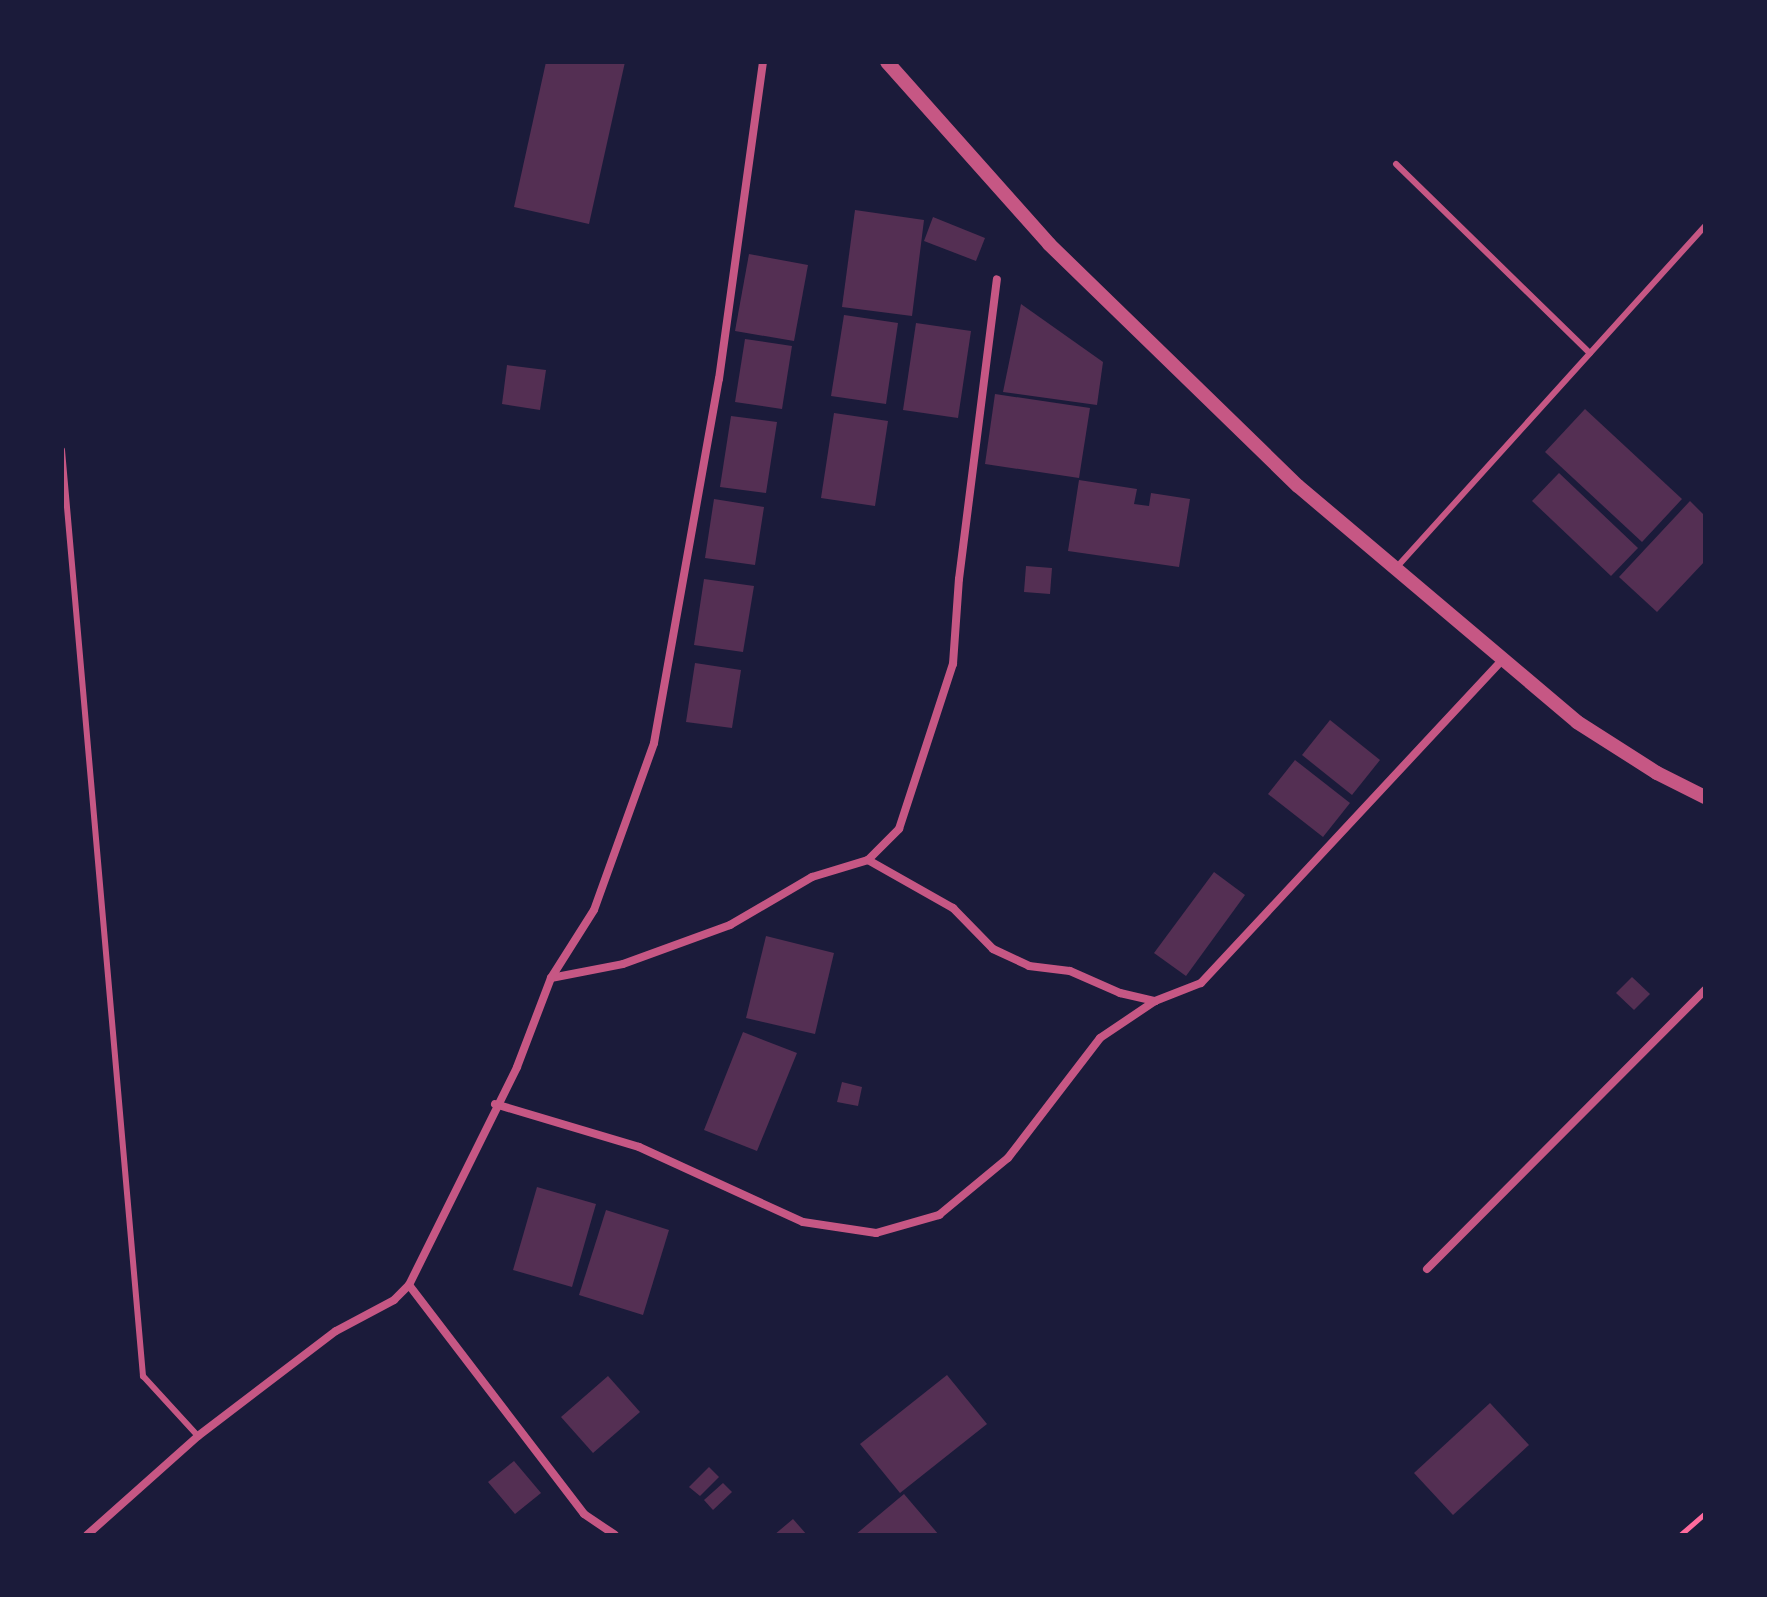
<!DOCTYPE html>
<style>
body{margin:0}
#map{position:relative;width:1767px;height:1597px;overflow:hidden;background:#1b1b3a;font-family:"DejaVu Sans",sans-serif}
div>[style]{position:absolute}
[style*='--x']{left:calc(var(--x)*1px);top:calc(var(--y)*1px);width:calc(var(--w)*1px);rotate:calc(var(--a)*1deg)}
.building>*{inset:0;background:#542f53}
.path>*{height:5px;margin:-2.5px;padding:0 2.5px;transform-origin:2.5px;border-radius:2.5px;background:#ff6b9d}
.service>*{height:6px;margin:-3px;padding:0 3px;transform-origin:3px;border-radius:3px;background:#c65784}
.minor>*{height:8px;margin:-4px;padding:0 4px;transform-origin:4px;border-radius:4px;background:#c65784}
.tertiary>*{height:14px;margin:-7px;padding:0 7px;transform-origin:7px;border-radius:7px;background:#c65784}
span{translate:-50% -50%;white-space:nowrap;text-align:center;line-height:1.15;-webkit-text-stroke:8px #1b1b3a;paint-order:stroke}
.frame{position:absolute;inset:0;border:64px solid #1b1b3a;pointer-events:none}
</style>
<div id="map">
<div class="building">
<div style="clip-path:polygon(546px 62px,625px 62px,589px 224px,514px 207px)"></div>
<div style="clip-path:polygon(855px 210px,924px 220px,912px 316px,842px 307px)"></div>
<div style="clip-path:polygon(933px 217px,985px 238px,976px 261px,924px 241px)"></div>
<div style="clip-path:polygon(749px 254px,808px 265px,794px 341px,735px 331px)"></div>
<div style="clip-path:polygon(1021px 304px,1103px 362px,1097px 405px,1003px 392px)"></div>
<div style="clip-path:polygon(844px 315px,898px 323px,886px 404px,831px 396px)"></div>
<div style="clip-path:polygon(916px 323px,971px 331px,958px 418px,903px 410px)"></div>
<div style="clip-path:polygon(745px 339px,792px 346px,782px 409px,735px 402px)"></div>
<div style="clip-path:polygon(507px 365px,546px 370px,540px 410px,502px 404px)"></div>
<div style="clip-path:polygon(995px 394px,1090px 408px,1079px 478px,985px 464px)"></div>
<div style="clip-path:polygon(1585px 409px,1682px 499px,1642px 542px,1545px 452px)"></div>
<div style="clip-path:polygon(834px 413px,888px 421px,875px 506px,821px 498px)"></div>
<div style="clip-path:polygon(731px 416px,777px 422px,766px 493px,720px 487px)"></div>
<div style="clip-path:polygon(1559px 473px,1638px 548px,1611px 576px,1532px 501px)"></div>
<div style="clip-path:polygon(1079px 480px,1137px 489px,1134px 504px,1149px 506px,1151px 493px,1190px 499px,1179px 567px,1068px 551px)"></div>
<div style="clip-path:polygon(714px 499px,764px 507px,755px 565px,705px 558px)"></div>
<div style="clip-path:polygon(1690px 501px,1705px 516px,1705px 561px,1657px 612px,1619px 577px)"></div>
<div style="clip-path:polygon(1026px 566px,1052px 568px,1050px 594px,1024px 592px)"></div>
<div style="clip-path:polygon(704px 579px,754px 586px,743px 652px,694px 645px)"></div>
<div style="clip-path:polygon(695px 663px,741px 670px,732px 728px,686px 722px)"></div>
<div style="clip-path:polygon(1330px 720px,1380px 760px,1352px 795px,1302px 755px)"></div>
<div style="clip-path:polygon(1295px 760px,1350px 803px,1323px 837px,1268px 794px)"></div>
<div style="clip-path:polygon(1214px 872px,1245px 895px,1186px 976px,1154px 953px)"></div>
<div style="clip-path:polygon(766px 936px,834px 953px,815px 1034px,746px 1018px)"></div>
<div style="clip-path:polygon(1632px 977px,1650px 994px,1634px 1010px,1616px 993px)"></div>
<div style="clip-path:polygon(743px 1032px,797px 1053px,757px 1151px,704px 1130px)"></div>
<div style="clip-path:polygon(842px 1082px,862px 1087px,858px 1106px,837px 1102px)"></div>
<div style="clip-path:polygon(537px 1187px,596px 1204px,572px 1287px,513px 1270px)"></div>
<div style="clip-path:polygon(606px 1210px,669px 1230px,643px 1315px,579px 1295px)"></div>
<div style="clip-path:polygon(947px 1375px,987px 1424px,900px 1493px,860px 1444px)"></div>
<div style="clip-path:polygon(608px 1376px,640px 1412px,593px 1453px,561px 1417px)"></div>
<div style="clip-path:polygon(1490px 1403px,1529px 1445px,1453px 1515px,1414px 1473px)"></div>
<div style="clip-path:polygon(514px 1461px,541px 1493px,515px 1514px,488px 1482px)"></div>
<div style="clip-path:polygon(709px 1467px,719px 1477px,700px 1496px,689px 1487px)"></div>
<div style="clip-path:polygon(723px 1483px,732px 1492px,713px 1510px,704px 1500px)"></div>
<div style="clip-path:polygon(904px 1494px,939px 1535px,855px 1535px)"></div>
<div style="clip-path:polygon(793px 1519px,807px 1535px,774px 1535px)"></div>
</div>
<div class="path">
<div style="--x:1680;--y:1535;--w:33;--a:-41"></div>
</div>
<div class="service">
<div style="--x:1396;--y:164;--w:271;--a:44.3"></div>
<div style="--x:62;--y:450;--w:930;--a:85"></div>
<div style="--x:143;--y:1376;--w:81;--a:47.5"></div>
<div style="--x:1396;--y:568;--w:461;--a:-47.9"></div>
</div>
<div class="minor">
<div style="--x:868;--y:860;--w:98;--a:29.5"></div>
<div style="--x:953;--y:908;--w:57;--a:45.7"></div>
<div style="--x:993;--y:949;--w:40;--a:25"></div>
<div style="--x:1029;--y:966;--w:41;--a:7"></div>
<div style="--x:1070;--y:971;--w:55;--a:23.7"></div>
<div style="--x:1120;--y:993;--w:36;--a:13"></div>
<div style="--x:551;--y:978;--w:73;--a:-11"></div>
<div style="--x:623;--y:964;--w:114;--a:-20"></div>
<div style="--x:730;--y:925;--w:95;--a:-30.3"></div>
<div style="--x:812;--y:877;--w:59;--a:-16.9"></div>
<div style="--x:868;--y:860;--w:44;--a:-45"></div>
<div style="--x:899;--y:829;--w:174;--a:-71.9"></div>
<div style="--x:953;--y:664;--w:85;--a:-86"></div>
<div style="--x:959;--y:579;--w:302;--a:-82.8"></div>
<div style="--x:495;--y:1104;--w:150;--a:16.6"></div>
<div style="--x:639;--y:1147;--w:180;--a:24.6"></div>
<div style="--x:803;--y:1222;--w:74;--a:8.6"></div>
<div style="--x:876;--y:1233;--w:66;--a:-15.9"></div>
<div style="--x:939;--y:1215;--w:89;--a:-39.6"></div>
<div style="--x:1008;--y:1158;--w:151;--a:-52.5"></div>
<div style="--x:1100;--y:1038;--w:66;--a:-33.9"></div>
<div style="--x:1155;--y:1001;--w:49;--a:-21.4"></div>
<div style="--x:1201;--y:983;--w:440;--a:-47"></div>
<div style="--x:1427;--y:1269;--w:394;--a:-45.1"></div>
<div style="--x:409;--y:1285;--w:288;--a:52.6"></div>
<div style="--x:584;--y:1514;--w:37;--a:34"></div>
<div style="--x:87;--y:1535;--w:149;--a:-41.7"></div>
<div style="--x:198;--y:1436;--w:173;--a:-37.3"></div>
<div style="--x:336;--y:1331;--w:66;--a:-28.1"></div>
<div style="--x:394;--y:1300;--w:21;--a:-45"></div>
<div style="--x:409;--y:1285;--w:243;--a:-63.6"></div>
<div style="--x:517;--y:1067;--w:95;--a:-69.1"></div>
<div style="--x:551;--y:978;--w:80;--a:-57.7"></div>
<div style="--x:594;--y:910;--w:177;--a:-70.2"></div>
<div style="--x:654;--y:743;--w:370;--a:-79.9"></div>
<div style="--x:719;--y:379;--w:320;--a:-82.1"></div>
</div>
<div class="tertiary">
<div style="--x:887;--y:62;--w:244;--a:48.3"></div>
<div style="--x:1049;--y:244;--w:347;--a:44.2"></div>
<div style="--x:1298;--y:486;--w:365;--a:40.2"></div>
<div style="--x:1577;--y:722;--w:95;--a:32.5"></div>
<div style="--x:1657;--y:773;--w:54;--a:26.6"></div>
</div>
<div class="frame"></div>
</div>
